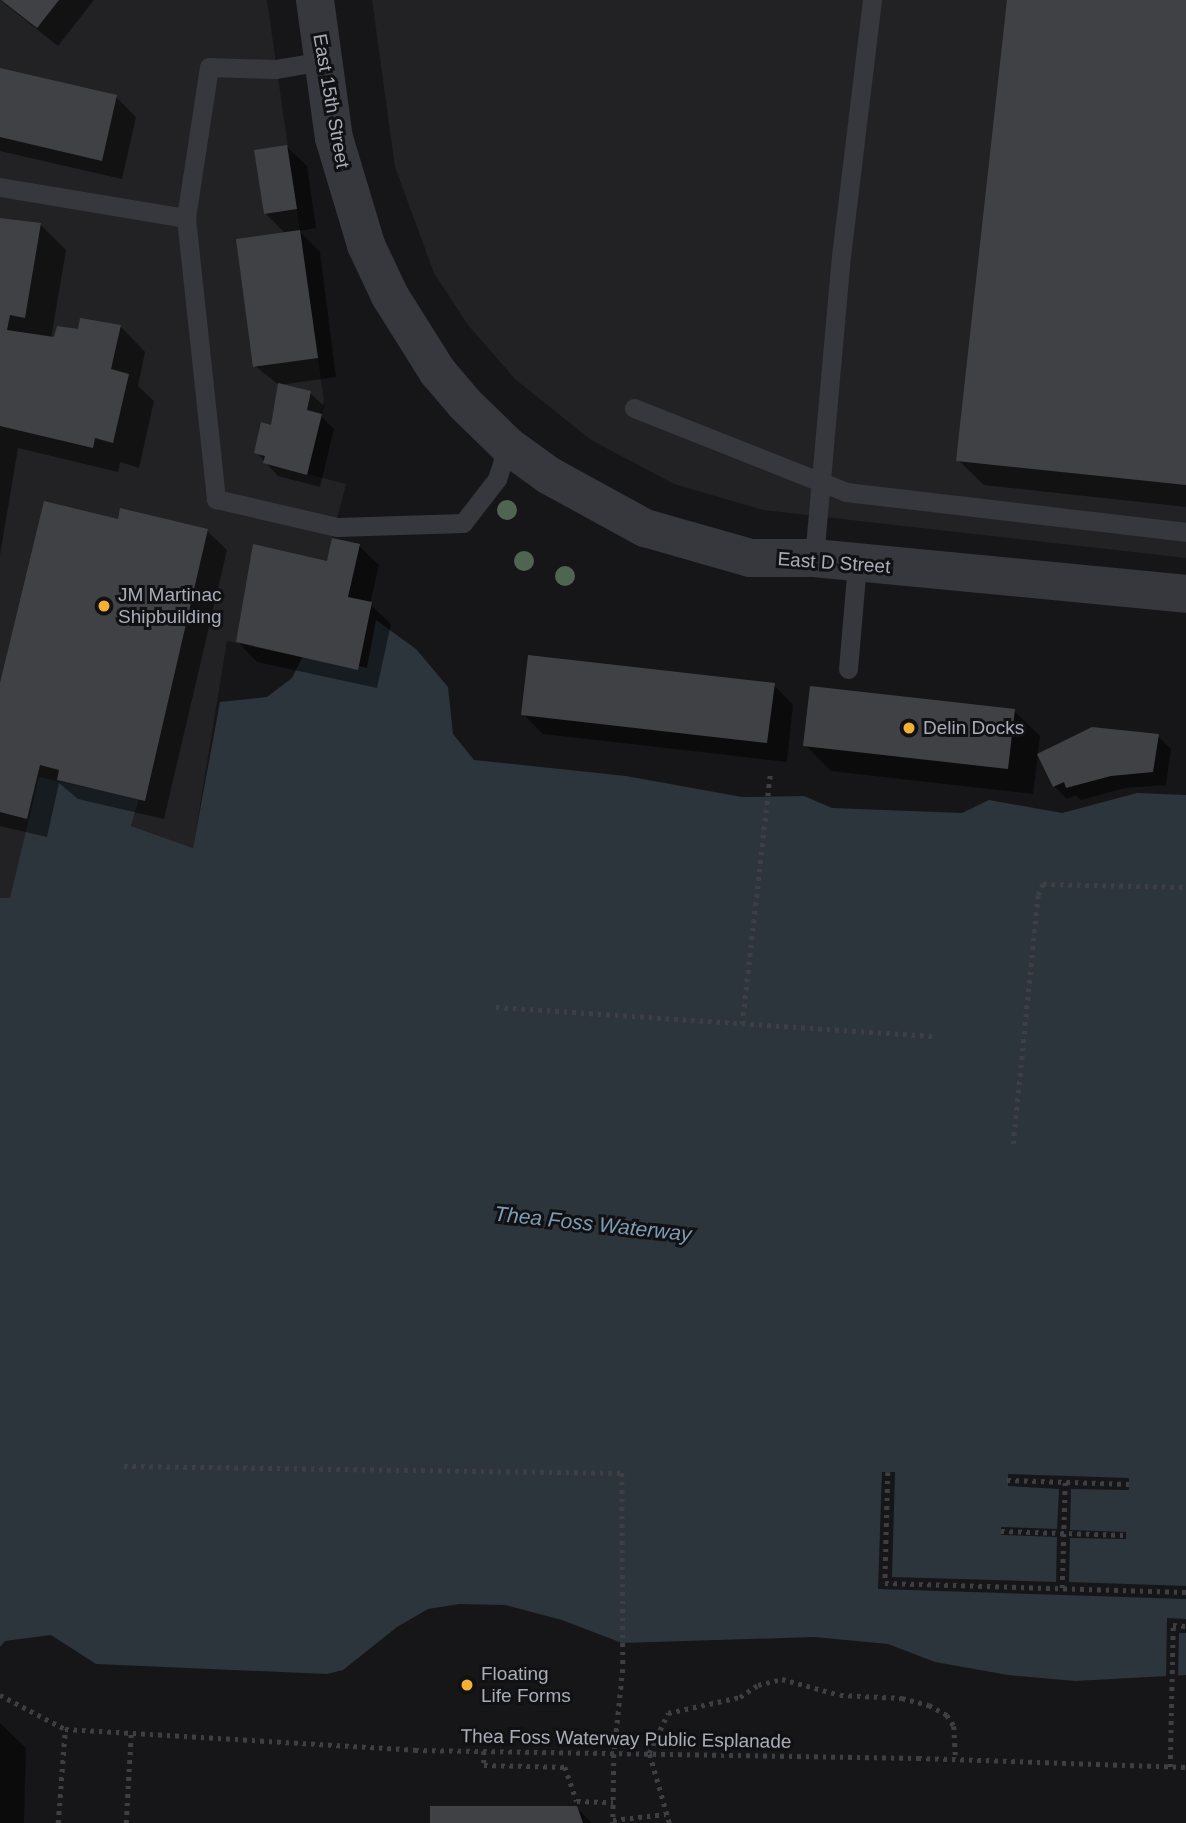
<!DOCTYPE html>
<style>
body{margin:0}
#map{position:relative;width:1186px;height:1823px;overflow:hidden;background:#161618;font-family:Helvetica,sans-serif}
div>[style]{position:absolute}
[style*='--x']{left:calc(var(--x)*1px);top:calc(var(--y)*1px);width:calc(var(--w)*1px);rotate:calc(var(--a)*1deg)}
.built>*{inset:0;background:#222225}
.water>*{inset:0;background:#2c353c}
.pier>*{inset:0;background:#161618}
.shadow>*{inset:0;background:#0007}
.building>*{inset:0;background:#404145}
.path>*{height:4.5px;margin-top:-2.25px;transform-origin:0;background:repeating-linear-gradient(90deg,#3d3f44 0 3.5px,transparent 0 8.5px)}
.service>*{height:19px;margin:-9.5px;padding:0 9.5px;transform-origin:9.5px;border-radius:9.5px;background:#37383d}
.tertiary>*{height:38px;margin:-19px;padding:0 19px;transform-origin:19px;border-radius:19px;background:#37383d}
.trees>*{width:20px;height:20px;margin:-10px;border-radius:50%;background:#506452}
.dots>*{width:19px;height:19px;translate:-50% -50%;box-sizing:border-box;border:4px solid #111113;border-radius:50%}
span{translate:-50% -50%;white-space:nowrap;text-align:center;line-height:1.15;-webkit-text-stroke:6px #111113;paint-order:stroke}
.street-label{font-size:19px;color:#a8adb8}
.poi-label{font-size:19px;color:#a8adb8}
.left{translate:0 -50%;text-align:left}
.water-label{font-size:21px;color:#7f9bb3;font-style:italic}
</style>
<div id="map">
<div class="built">
<div style="clip-path:polygon(0 0,267px 0,324px 400px,307px 474px,346px 484px,332px 538px,360px 544px,348px 597px,372px 602px,358px 670px,227px 641px,193px 848px,131px 826px,139px 800px,10px 898px,0 898px)"></div>
<div style="clip-path:polygon(372px 0,1186px 0,1186px 558px,763px 510px,674px 484px,591px 440px,515px 379px,468px 325px,434px 273px,395px 167px)"></div>
</div>
<div class="water">
<div style="clip-path:polygon(376px 620px,416px 649px,448px 687px,453px 734px,474px 760px,626px 776px,742px 797px,804px 796px,832px 808px,962px 813px,989px 800px,1062px 813px,1137px 793px,1186px 795px,1186px 1675px,1075px 1681px,1008px 1675px,935px 1662px,888px 1644px,814px 1637px,622px 1643px,562px 1620px,505px 1605px,459px 1604px,428px 1609px,397px 1627px,343px 1670px,327px 1674px,96px 1664px,51px 1635px,5px 1641px,0 1647px,0 898px,10px 898px,39px 777px,139px 799px,131px 826px,193px 848px,220px 702px,267px 697px,292px 678px,304px 654px,367px 668px)"></div>
</div>
<div class="pier">
<div style="clip-path:polygon(882px 1472px,895px 1472px,892px 1577px,1056px 1582px,1057px 1537px,1001px 1535px,1001px 1527px,1057px 1529px,1059px 1489px,1008px 1486px,1008px 1474px,1129px 1478px,1129px 1490px,1071px 1489px,1070px 1530px,1126px 1532px,1126px 1539px,1070px 1538px,1069px 1582px,1186px 1586px,1186px 1599px,878px 1589px)"></div>
<div style="clip-path:polygon(1167px 1618px,1186px 1619px,1186px 1633px,1179px 1633px,1178px 1679px,1166px 1679px)"></div>
</div>
<div class="shadow">
<div style="clip-path:polygon(0 0,94px 0,58px 46px)"></div>
<div style="clip-path:polygon(1008px 0,1186px 0,1186px 507px,984px 485px,958px 460px)"></div>
<div style="clip-path:polygon(0 70px,116px 97px,136px 117px,122px 179px,0 151px)"></div>
<div style="clip-path:polygon(287px 147px,307px 166px,316px 228px,299px 231px,320px 252px,336px 377px,280px 385px,310px 393px,324px 406px,321px 416px,334px 429px,320px 487px,278px 476px,256px 452px,273px 427px,279px 385px,255px 366px,286px 234px,265px 213px)"></div>
<div style="clip-path:polygon(0 218px,40px 224px,66px 250px,51px 339px,120px 326px,145px 352px,138px 386px,154px 401px,139px 468px,120px 462px,118px 472px,18px 448px,0 555px)"></div>
<div style="clip-path:polygon(120px 521px,207px 531px,227px 550px,164px 819px,78px 799px,59px 783px,47px 837px,0 826px,0 692px)"></div>
<div style="clip-path:polygon(359px 546px,379px 565px,370px 604px,391px 624px,377px 688px,257px 662px,238px 642px,328px 563px)"></div>
<div style="clip-path:polygon(774px 685px,793px 705px,787px 762px,543px 734px,523px 714px)"></div>
<div style="clip-path:polygon(1014px 711px,1040px 736px,1033px 794px,831px 771px,805px 745px)"></div>
<div style="clip-path:polygon(1158px 736px,1171px 749px,1166px 785px,1125px 788px,1081px 800px,1076px 795px,1067px 799px,1054px 786px)"></div>
<div style="clip-path:polygon(0 1723px,26px 1748px,24px 1823px,0 1823px)"></div>
<div style="clip-path:polygon(576px 1807px,592px 1823px,432px 1823px)"></div>
</div>
<div class="building">
<div style="clip-path:polygon(1px 0,59px 0,37px 28px)"></div>
<div style="clip-path:polygon(1007px 0,1186px 0,1186px 485px,956px 461px)"></div>
<div style="clip-path:polygon(0 68px,117px 95px,102px 161px,0 137px)"></div>
<div style="clip-path:polygon(287px 145px,297px 209px,264px 214px,254px 150px)"></div>
<div style="clip-path:polygon(0 218px,41px 223px,25px 318px,10px 315px,7px 330px,54px 337px,57px 326px,78px 329px,80px 318px,121px 325px,111px 369px,129px 374px,113px 443px,95px 438px,93px 448px,0 426px)"></div>
<div style="clip-path:polygon(300px 230px,318px 358px,253px 367px,236px 239px)"></div>
<div style="clip-path:polygon(278px 383px,311px 391px,307px 410px,322px 414px,307px 475px,263px 463px,265px 456px,254px 453px,261px 422px,271px 425px)"></div>
<div style="clip-path:polygon(44px 501px,118px 519px,120px 508px,208px 529px,145px 801px,57px 780px,59px 770px,40px 765px,27px 819px,0 812px,0 683px)"></div>
<div style="clip-path:polygon(332px 538px,360px 544px,348px 597px,372px 602px,358px 670px,236px 642px,253px 544px,327px 561px)"></div>
<div style="clip-path:polygon(528px 655px,775px 683px,767px 743px,521px 715px)"></div>
<div style="clip-path:polygon(810px 686px,1015px 709px,1008px 769px,803px 746px)"></div>
<div style="clip-path:polygon(1092px 727px,1159px 734px,1153px 772px,1111px 776px,1066px 788px,1064px 782px,1053px 787px,1037px 754px)"></div>
<div style="clip-path:polygon(430px 1806px,577px 1806px,583px 1823px,430px 1823px)"></div>
</div>
<div class="path">
<div style="--x:496;--y:1007;--w:437;--a:3.8"></div>
<div style="--x:742;--y:1024;--w:252;--a:-83.6"></div>
<div style="--x:1013;--y:1144;--w:250;--a:-84.3"></div>
<div style="--x:1038;--y:895;--w:12;--a:-66"></div>
<div style="--x:1043;--y:884;--w:143;--a:1.2"></div>
<div style="--x:124;--y:1466;--w:498;--a:0.8"></div>
<div style="--x:622;--y:1473;--w:196;--a:89.7"></div>
<div style="--x:623;--y:1669;--w:85;--a:96"></div>
<div style="--x:614;--y:1754;--w:69;--a:90.8"></div>
<div style="--x:888;--y:1472;--w:111;--a:91.5"></div>
<div style="--x:885;--y:1583;--w:301;--a:1.7"></div>
<div style="--x:1007;--y:1480;--w:122;--a:1.9"></div>
<div style="--x:1001;--y:1531;--w:125;--a:1.8"></div>
<div style="--x:1062;--y:1588;--w:106;--a:-88.4"></div>
<div style="--x:0;--y:1695;--w:73;--a:27.6"></div>
<div style="--x:484;--y:1751;--w:14;--a:90"></div>
<div style="--x:484;--y:1765;--w:81;--a:1.4"></div>
<div style="--x:565;--y:1767;--w:36;--a:71"></div>
<div style="--x:577;--y:1801;--w:36;--a:2"></div>
<div style="--x:1170;--y:1767;--w:142;--a:-88.8"></div>
<div style="--x:1173;--y:1625;--w:13;--a:4"></div>
<div style="--x:613;--y:1820;--w:53;--a:-6.5"></div>
<div style="--x:58;--y:1823;--w:94;--a:-85.7"></div>
<div style="--x:65;--y:1729;--w:351;--a:3.4"></div>
<div style="--x:415;--y:1750;--w:503;--a:0.91"></div>
<div style="--x:918;--y:1758;--w:268;--a:1.9"></div>
<div style="--x:126;--y:1823;--w:89;--a:-86.8"></div>
<div style="--x:669;--y:1823;--w:73;--a:-105.9"></div>
<div style="--x:649;--y:1753;--w:44;--a:-64.6"></div>
<div style="--x:668;--y:1713;--w:74;--a:-12.5"></div>
<div style="--x:740;--y:1697;--w:22;--a:-34"></div>
<div style="--x:758;--y:1685;--w:25;--a:-14"></div>
<div style="--x:782;--y:1679;--w:60;--a:15.4"></div>
<div style="--x:840;--y:1695;--w:62;--a:2.8"></div>
<div style="--x:902;--y:1698;--w:28;--a:15"></div>
<div style="--x:929;--y:1705;--w:21;--a:29"></div>
<div style="--x:947;--y:1715;--w:13;--a:58"></div>
<div style="--x:954;--y:1726;--w:33;--a:87"></div>
</div>
<div class="service">
<div style="--x:323;--y:61;--w:49;--a:170.5"></div>
<div style="--x:275;--y:69;--w:66;--a:-178.3"></div>
<div style="--x:209;--y:67;--w:153;--a:98.7"></div>
<div style="--x:186;--y:218;--w:283;--a:83.9"></div>
<div style="--x:216;--y:499;--w:124;--a:13"></div>
<div style="--x:337;--y:527;--w:126;--a:-1.8"></div>
<div style="--x:463;--y:523;--w:56;--a:-52.3"></div>
<div style="--x:497;--y:479;--w:35;--a:-72"></div>
<div style="--x:0;--y:187;--w:189;--a:9.5"></div>
<div style="--x:634;--y:408;--w:228;--a:21.6"></div>
<div style="--x:846;--y:492;--w:342;--a:6.7"></div>
<div style="--x:814;--y:558;--w:303;--a:-84.9"></div>
<div style="--x:841;--y:256;--w:258;--a:-83.1"></div>
<div style="--x:848;--y:669;--w:106;--a:-85.1"></div>
</div>
<div class="tertiary">
<div style="--x:315;--y:0;--w:139;--a:82.2"></div>
<div style="--x:334;--y:138;--w:112;--a:73.3"></div>
<div style="--x:366;--y:245;--w:56;--a:64.8"></div>
<div style="--x:390;--y:296;--w:89;--a:57.9"></div>
<div style="--x:437;--y:371;--w:43;--a:49.7"></div>
<div style="--x:465;--y:404;--w:60;--a:44.3"></div>
<div style="--x:508;--y:446;--w:49;--a:35.9"></div>
<div style="--x:548;--y:475;--w:111;--a:28.7"></div>
<div style="--x:645;--y:528;--w:109;--a:15.9"></div>
<div style="--x:750;--y:558;--w:64;--a:0"></div>
<div style="--x:814;--y:558;--w:374;--a:5.5"></div>
</div>
<div class="trees">
<div style="left:507px;top:510px"></div>
<div style="left:524px;top:561px"></div>
<div style="left:565px;top:576px"></div>
</div>
<div class="dots">
<div style="left:104px;top:606px;background:#f2b134"></div>
<div style="left:909px;top:728px;background:#f2b134"></div>
<div style="left:467px;top:1685px;background:#f2b134"></div>
</div>
<div class="street-label">
<span style="left:331px;top:101px;rotate:80deg">East 15th Street</span>
<span style="left:834px;top:563px;rotate:4deg">East D Street</span>
<span style="left:626px;top:1739px;rotate:1deg">Thea Foss Waterway Public Esplanade</span>
</div>
<div class="poi-label">
<span class="left" style="left:118px;top:606px">JM Martinac<br>Shipbuilding</span>
<span class="left" style="left:923px;top:728px">Delin Docks</span>
<span class="left" style="left:481px;top:1685px">Floating<br>Life Forms</span>
</div>
<div class="water-label">
<span style="left:593px;top:1224px;rotate:6deg">Thea Foss Waterway</span>
</div>
</div>
